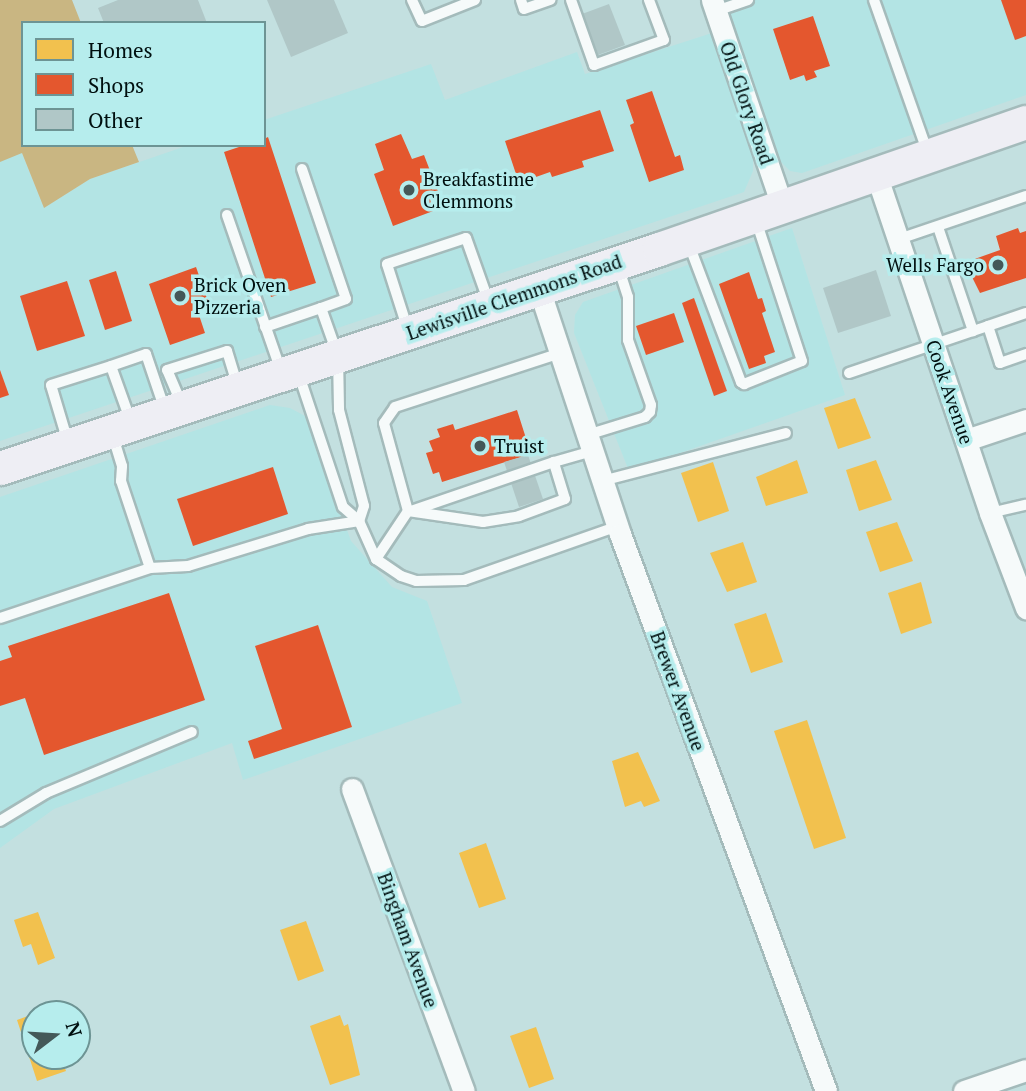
<!DOCTYPE html>
<style>
body{margin:0}
#map{position:relative;width:1026px;height:1091px;overflow:hidden;background:#c3e0e0;font-family:"PT Serif",serif}
div>[style]{position:absolute}
[style*='--x']{left:calc(var(--x)*1px);top:calc(var(--y)*1px);width:calc(var(--w)*1px);rotate:calc(var(--a)*1deg)}
.built>*{inset:0;background:#b3e4e4}
.forest>*{inset:0;background:#c9b682}
.homes>*{inset:0;background:#f2c14e}
.shops>*{inset:0;background:#e4572e}
.building>*{inset:0;background:#b0c7c7}
.roads{filter:drop-shadow(2px 0 #a4bbbb) drop-shadow(-2px 0 #a4bbbb) drop-shadow(0 2px #a4bbbb) drop-shadow(0 -2px #a4bbbb)}
.lane>*{height:10px;margin:-5px;padding:0 5px;transform-origin:5px;border-radius:5px;background:#f6fafa}
.street>*{height:21px;margin:-10.5px;padding:0 10.5px;transform-origin:10.5px;border-radius:10.5px;background:#f6fafa}
.primary>*{height:33px;margin:-16.5px;padding:0 16.5px;transform-origin:16.5px;border-radius:16.5px;background:#eeeef4}
.dots>*{width:19px;height:19px;translate:-50% -50%;box-sizing:border-box;border:4px solid #b6eded;border-radius:50%}
span{translate:-50% -50%;white-space:nowrap;text-align:center;line-height:1.15;-webkit-text-stroke:7px #b6eded;paint-order:stroke}
.street-label{font-size:19px;color:#000f0f}
.poi-label{font-size:19px;color:#000f0f}
.left{translate:0 -50%;text-align:left}
.right{translate:-100% -50%;text-align:right}
.legend{position:absolute;left:21px;top:21px;width:245px;height:126px;box-sizing:border-box;background:#b6eded;border:2px solid #6d9494;margin:0;padding:9px 12px;list-style:none;font-size:21px;color:#000f0f}
.legend li{display:flex;align-items:center;gap:14px;height:35px}
.legend b{width:35px;border:2px solid #6d9494}
.north{position:absolute;left:21px;top:1000px;width:70px;height:70px;box-sizing:border-box;background:#b6eded;border:2px solid #6d9494;border-radius:50%;rotate:73deg;font-size:19px;font-weight:700;line-height:28px;text-align:center;color:#000f0f}
.north::after{content:'';display:block;margin:auto;width:24px;height:32px;background:#445858;clip-path:polygon(50% 0,100% 100%,50% 72%,0 100%)}
</style>
<div id="map">
<div class="built">
<div style="clip-path:polygon(724px 0,1026px 0,1026px 95px,802px 173px,790px 171px,781px 162px,777px 153px)"></div>
<div style="clip-path:polygon(712px 33px,753px 152px,753px 171px,744px 192px,0 441px,0 158px,20px 149px,44px 208px,90px 179px,189px 145px,264px 145px,264px 120px,431px 64px,445px 100px,577px 52px,585px 74px)"></div>
<div style="clip-path:polygon(792px 228px,845px 395px,629px 471px,574px 333px,575px 315px,583px 302px)"></div>
<div style="clip-path:polygon(270px 405px,290px 408px,305px 416px,351px 541px,392px 587px,427px 601px,462px 703px,243px 780px,232px 743px,54px 809px,0 848px,0 497px)"></div>
</div>
<div class="forest">
<div style="clip-path:polygon(0 0,72px 0,81px 23px,23px 23px,23px 145px,132px 145px,139px 162px,90px 179px,44px 208px,22px 153px,0 162px)"></div>
</div>
<div class="homes">
<div style="clip-path:polygon(855px 398px,871px 438px,838px 449px,824px 408px)"></div>
<div style="clip-path:polygon(797px 460px,808px 493px,766px 506px,756px 477px)"></div>
<div style="clip-path:polygon(876px 460px,892px 500px,859px 511px,846px 470px)"></div>
<div style="clip-path:polygon(713px 462px,729px 511px,698px 522px,681px 473px)"></div>
<div style="clip-path:polygon(897px 522px,913px 561px,880px 572px,866px 532px)"></div>
<div style="clip-path:polygon(743px 542px,757px 582px,727px 592px,710px 553px)"></div>
<div style="clip-path:polygon(921px 582px,932px 623px,901px 634px,888px 593px)"></div>
<div style="clip-path:polygon(766px 613px,783px 662px,751px 673px,734px 624px)"></div>
<div style="clip-path:polygon(807px 720px,846px 838px,814px 849px,774px 731px)"></div>
<div style="clip-path:polygon(638px 752px,660px 801px,644px 807px,641px 801px,625px 807px,612px 761px)"></div>
<div style="clip-path:polygon(486px 843px,506px 899px,479px 908px,459px 853px)"></div>
<div style="clip-path:polygon(38px 912px,55px 958px,38px 965px,31px 944px,23px 947px,14px 920px)"></div>
<div style="clip-path:polygon(306px 921px,324px 971px,298px 981px,280px 930px)"></div>
<div style="clip-path:polygon(44px 1010px,45px 1014px,35px 1014px,35px 1056px,74px 1056px,62px 1060px,66px 1071px,37px 1081px,17px 1020px)"></div>
<div style="clip-path:polygon(340px 1015px,344px 1026px,348px 1024px,360px 1075px,330px 1085px,310px 1026px)"></div>
<div style="clip-path:polygon(536px 1027px,554px 1079px,529px 1088px,510px 1036px)"></div>
</div>
<div class="shops">
<div style="clip-path:polygon(1001px 0,1026px 0,1026px 36px,1015px 40px)"></div>
<div style="clip-path:polygon(813px 16px,830px 66px,814px 71px,817px 77px,806px 81px,804px 75px,790px 80px,773px 29px)"></div>
<div style="clip-path:polygon(652px 91px,675px 157px,680px 155px,684px 170px,649px 182px,630px 125px,634px 123px,626px 100px)"></div>
<div style="clip-path:polygon(600px 110px,614px 151px,582px 161px,584px 167px,552px 177px,550px 172px,519px 183px,505px 141px)"></div>
<div style="clip-path:polygon(401px 134px,412px 159px,424px 155px,444px 207px,393px 226px,374px 174px,384px 170px,375px 144px)"></div>
<div style="clip-path:polygon(268px 137px,316px 283px,271px 297px,224px 152px,245px 145px,264px 145px,264px 139px)"></div>
<div style="clip-path:polygon(1018px 228px,1020px 233px,1026px 231px,1026px 278px,980px 293px,969px 271px,972px 270px,969px 261px,1000px 250px,996px 236px)"></div>
<div style="clip-path:polygon(196px 267px,210px 307px,198px 312px,205px 333px,170px 345px,149px 284px)"></div>
<div style="clip-path:polygon(116px 271px,132px 321px,105px 330px,89px 280px)"></div>
<div style="clip-path:polygon(749px 272px,758px 299px,762px 298px,766px 311px,762px 313px,775px 352px,764px 356px,766px 363px,749px 369px,719px 284px)"></div>
<div style="clip-path:polygon(67px 281px,85px 336px,37px 351px,20px 296px)"></div>
<div style="clip-path:polygon(694px 298px,727px 391px,714px 396px,682px 303px)"></div>
<div style="clip-path:polygon(674px 313px,684px 342px,646px 355px,636px 326px)"></div>
<div style="clip-path:polygon(0 370px,9px 395px,0 398px)"></div>
<div style="clip-path:polygon(517px 410px,531px 454px,442px 482px,439px 472px,433px 474px,426px 453px,433px 451px,429px 441px,440px 437px,437px 429px,453px 424px,455px 430px)"></div>
<div style="clip-path:polygon(273px 467px,288px 514px,193px 546px,177px 499px)"></div>
<div style="clip-path:polygon(169px 593px,205px 700px,44px 755px,25px 698px,0 706px,0 661px,12px 657px,8px 646px)"></div>
<div style="clip-path:polygon(318px 625px,352px 727px,254px 759px,248px 741px,282px 729px,255px 646px)"></div>
</div>
<div class="building">
<div style="clip-path:polygon(118px 0,198px 0,207px 23px,104px 23px,98px 8px)"></div>
<div style="clip-path:polygon(267px 0,334px 0,348px 33px,291px 57px)"></div>
<div style="clip-path:polygon(609px 4px,625px 45px,598px 55px,582px 14px)"></div>
<div style="clip-path:polygon(876px 270px,891px 316px,838px 333px,823px 288px)"></div>
<div style="clip-path:polygon(528px 455px,543px 499px,519px 507px,504px 462px)"></div>
</div>
<div class="roads">
<div class="lane">
<div style="--x:412;--y:0;--w:23;--a:65"></div>
<div style="--x:422;--y:21;--w:57;--a:-21.6"></div>
<div style="--x:521;--y:0;--w:9;--a:72"></div>
<div style="--x:524;--y:9;--w:28;--a:-19"></div>
<div style="--x:571;--y:0;--w:69;--a:70.5"></div>
<div style="--x:594;--y:65;--w:74;--a:-19.7"></div>
<div style="--x:664;--y:40;--w:43;--a:-110.6"></div>
<div style="--x:874;--y:0;--w:162;--a:70.6"></div>
<div style="--x:716;--y:11;--w:34;--a:-19"></div>
<div style="--x:302;--y:169;--w:137;--a:71.3"></div>
<div style="--x:346;--y:299;--w:27;--a:160"></div>
<div style="--x:227;--y:215;--w:165;--a:70.9"></div>
<div style="--x:938;--y:227;--w:110;--a:71.4"></div>
<div style="--x:899;--y:239;--w:134;--a:-18.7"></div>
<div style="--x:688;--y:242;--w:150;--a:69.3"></div>
<div style="--x:741;--y:382;--w:4;--a:34"></div>
<div style="--x:744;--y:384;--w:62;--a:-21.6"></div>
<div style="--x:802;--y:361;--w:148;--a:-108.1"></div>
<div style="--x:988;--y:326;--w:40;--a:-18.9"></div>
<div style="--x:265;--y:327;--w:59;--a:-18.7"></div>
<div style="--x:321;--y:308;--w:51;--a:70.5"></div>
<div style="--x:338;--y:356;--w:54;--a:88.9"></div>
<div style="--x:339;--y:410;--w:99;--a:75.4"></div>
<div style="--x:364;--y:506;--w:16;--a:108"></div>
<div style="--x:408;--y:330;--w:69;--a:-107.7"></div>
<div style="--x:387;--y:264;--w:83;--a:-18.2"></div>
<div style="--x:466;--y:238;--w:69;--a:70.5"></div>
<div style="--x:298;--y:372;--w:142;--a:71.6"></div>
<div style="--x:343;--y:507;--w:21;--a:41"></div>
<div style="--x:359;--y:521;--w:42;--a:65.9"></div>
<div style="--x:376;--y:559;--w:30;--a:34"></div>
<div style="--x:401;--y:576;--w:16;--a:18"></div>
<div style="--x:416;--y:581;--w:48;--a:-1.2"></div>
<div style="--x:464;--y:580;--w:163;--a:-19.3"></div>
<div style="--x:849;--y:373;--w:147;--a:-18.7"></div>
<div style="--x:988;--y:326;--w:39;--a:72"></div>
<div style="--x:1000;--y:363;--w:28;--a:-19"></div>
<div style="--x:182;--y:405;--w:38;--a:-113"></div>
<div style="--x:167;--y:370;--w:63;--a:-17.6"></div>
<div style="--x:227;--y:351;--w:38;--a:73"></div>
<div style="--x:131;--y:422;--w:59;--a:-109.7"></div>
<div style="--x:111;--y:366;--w:37;--a:-19"></div>
<div style="--x:146;--y:354;--w:59;--a:71.3"></div>
<div style="--x:587;--y:435;--w:61;--a:-17.2"></div>
<div style="--x:645;--y:417;--w:7;--a:-45"></div>
<div style="--x:650;--y:412;--w:7;--a:-82"></div>
<div style="--x:651;--y:405;--w:69;--a:-109.5"></div>
<div style="--x:628;--y:340;--w:43;--a:-90"></div>
<div style="--x:628;--y:297;--w:32;--a:-108"></div>
<div style="--x:68;--y:442;--w:59;--a:-106.6"></div>
<div style="--x:51;--y:385;--w:63;--a:-17.6"></div>
<div style="--x:602;--y:481;--w:190;--a:-14.6"></div>
<div style="--x:408;--y:511;--w:76;--a:8.3"></div>
<div style="--x:483;--y:522;--w:36;--a:-9"></div>
<div style="--x:519;--y:516;--w:49;--a:-20.3"></div>
<div style="--x:565;--y:499;--w:39;--a:-107"></div>
<div style="--x:554;--y:462;--w:40;--a:-16"></div>
<div style="--x:411;--y:511;--w:151;--a:-18.9"></div>
<div style="--x:990;--y:513;--w:37;--a:-13"></div>
<div style="--x:376;--y:559;--w:58;--a:-56.3"></div>
<div style="--x:408;--y:511;--w:91;--a:-105.3"></div>
<div style="--x:384;--y:423;--w:19;--a:-55"></div>
<div style="--x:395;--y:407;--w:174;--a:-18.1"></div>
<div style="--x:150;--y:568;--w:38;--a:-3"></div>
<div style="--x:188;--y:566;--w:126;--a:-17.1"></div>
<div style="--x:308;--y:529;--w:52;--a:-8.9"></div>
<div style="--x:0;--y:618;--w:158;--a:-18.4"></div>
<div style="--x:150;--y:568;--w:92;--a:-108.4"></div>
<div style="--x:121;--y:481;--w:15;--a:-86"></div>
<div style="--x:122;--y:466;--w:34;--a:-107"></div>
<div style="--x:0;--y:821;--w:54;--a:-31.3"></div>
<div style="--x:46;--y:793;--w:158;--a:-22.7"></div>
</div>
<div class="street">
<div style="--x:712;--y:0;--w:218;--a:71.2"></div>
<div style="--x:876;--y:174;--w:358;--a:71.4"></div>
<div style="--x:990;--y:513;--w:102;--a:69.2"></div>
<div style="--x:539;--y:289;--w:258;--a:71.7"></div>
<div style="--x:620;--y:534;--w:594;--a:69.7"></div>
<div style="--x:966;--y:440;--w:63;--a:-18.4"></div>
<div style="--x:352;--y:789;--w:322;--a:69.7"></div>
<div style="--x:964;--y:1091;--w:65;--a:-18.7"></div>
</div>
<div class="primary">
<div style="--x:0;--y:468;--w:694;--a:-18.38"></div>
<div style="--x:659;--y:249;--w:388;--a:-19.1"></div>
</div>
</div>
<div class="dots">
<div style="left:409px;top:190px;background:#445858"></div>
<div style="left:998px;top:265px;background:#445858"></div>
<div style="left:180px;top:296px;background:#445858"></div>
<div style="left:480px;top:446px;background:#445858"></div>
</div>
<div class="street-label">
<span style="left:747px;top:103px;rotate:71deg">Old Glory Road</span>
<span style="left:514px;top:297px;rotate:-19deg">Lewisville Clemmons Road</span>
<span style="left:950px;top:392px;rotate:71deg">Cook Avenue</span>
<span style="left:678px;top:691px;rotate:70deg">Brewer Avenue</span>
<span style="left:408px;top:940px;rotate:70deg">Bingham Avenue</span>
</div>
<div class="poi-label">
<span class="left" style="left:423px;top:190px">Breakfastime<br>Clemmons</span>
<span class="right" style="left:984px;top:265px">Wells Fargo</span>
<span class="left" style="left:194px;top:296px">Brick Oven<br>Pizzeria</span>
<span class="left" style="left:494px;top:446px">Truist</span>
</div>
<ul class="legend">
<li><b style="height:19px;background:#f2c14e"></b>Homes</li>
<li><b style="height:19px;background:#e4572e"></b>Shops</li>
<li><b style="height:19px;background:#b0c7c7"></b>Other</li>
</ul>
<div class="north">N</div>
</div>
